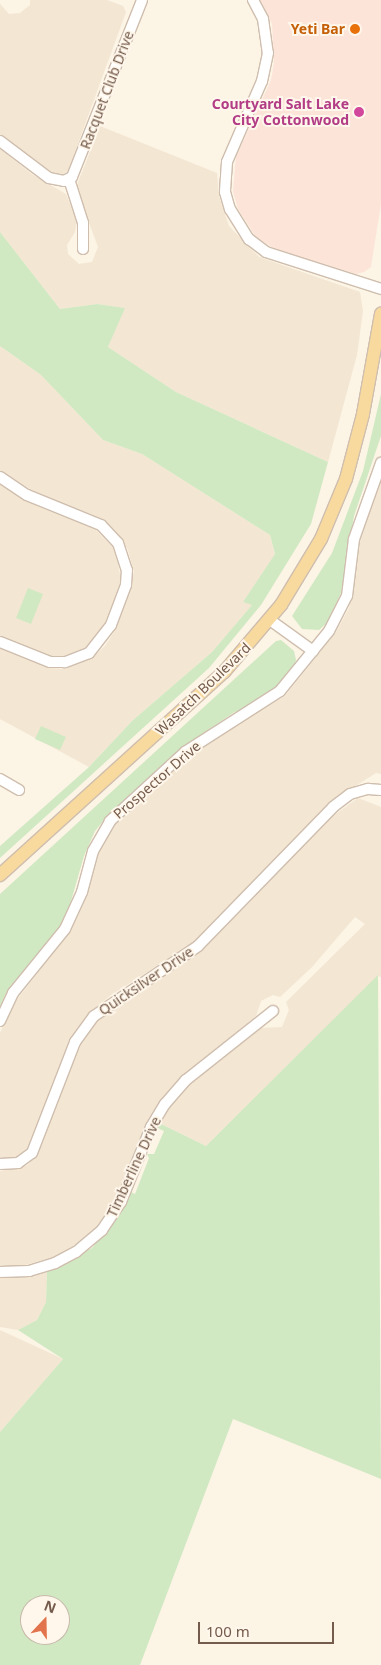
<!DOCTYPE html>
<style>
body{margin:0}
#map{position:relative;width:381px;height:1665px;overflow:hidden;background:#fcf4e5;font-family:"Noto Sans",sans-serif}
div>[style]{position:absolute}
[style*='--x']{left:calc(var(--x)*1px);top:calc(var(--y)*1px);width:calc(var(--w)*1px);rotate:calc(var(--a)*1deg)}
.residential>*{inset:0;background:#f3e6d3}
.commercial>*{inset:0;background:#fce4d9}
.green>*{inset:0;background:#d1e9c3}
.roads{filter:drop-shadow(1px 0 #cfbeae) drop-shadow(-1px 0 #cfbeae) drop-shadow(0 1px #cfbeae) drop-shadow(0 -1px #cfbeae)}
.minor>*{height:10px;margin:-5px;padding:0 5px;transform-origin:5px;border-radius:5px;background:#fff}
.major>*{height:12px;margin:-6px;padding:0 6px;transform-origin:6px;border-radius:6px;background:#f8da9f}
.dots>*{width:14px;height:14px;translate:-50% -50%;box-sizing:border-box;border:2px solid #fff7eb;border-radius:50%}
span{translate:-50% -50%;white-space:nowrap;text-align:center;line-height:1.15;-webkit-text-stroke:4px #fff7eb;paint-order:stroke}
.food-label{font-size:14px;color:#c56008;font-weight:700}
.right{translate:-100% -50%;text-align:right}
.street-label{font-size:14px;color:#745b4b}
.hotel-label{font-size:14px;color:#b23c85;font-weight:700}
.north{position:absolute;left:20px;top:1595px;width:50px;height:50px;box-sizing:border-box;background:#fff7eb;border:1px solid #c7b9ab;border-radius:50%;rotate:21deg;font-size:14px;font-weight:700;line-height:20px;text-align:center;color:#745b4b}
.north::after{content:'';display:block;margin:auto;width:18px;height:22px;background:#e2744d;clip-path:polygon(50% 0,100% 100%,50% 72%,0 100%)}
.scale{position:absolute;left:198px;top:1622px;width:136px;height:22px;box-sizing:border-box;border:2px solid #745b4b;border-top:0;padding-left:6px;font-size:15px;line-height:18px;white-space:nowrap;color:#745b4b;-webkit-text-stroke:4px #fff7eb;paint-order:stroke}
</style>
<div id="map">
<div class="residential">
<div style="clip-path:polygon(30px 0,107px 0,123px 6px,126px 12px,68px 171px,59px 176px,17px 150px,0 134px,0 4px,9px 14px,20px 13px,30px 5px)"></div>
<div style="clip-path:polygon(100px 126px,217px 173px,219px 196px,229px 226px,259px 257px,360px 292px,363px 311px,357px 355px,328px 462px,176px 392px,108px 347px,124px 308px,97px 304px,60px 309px,0 232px,0 149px,33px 175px,66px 194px,77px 221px,75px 232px,67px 245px,68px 254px,79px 264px,92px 262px,98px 247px,78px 193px,77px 185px)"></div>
<div style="clip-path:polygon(0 346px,41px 375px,103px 440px,142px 454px,270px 535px,275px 555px,243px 602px,253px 604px,212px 652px,132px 721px,89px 767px,0 719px,0 648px,51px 668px,66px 669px,93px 657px,105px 646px,116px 629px,134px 572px,128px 550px,121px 538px,98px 517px,42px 496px,0 471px)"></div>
<div style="clip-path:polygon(381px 480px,381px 774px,376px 773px,330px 802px,193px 943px,111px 995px,92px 1011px,71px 1038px,28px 1148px,20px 1157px,9px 1160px,0 1158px,0 1033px,12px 1006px,71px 930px,83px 905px,98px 850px,107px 834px,119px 818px,172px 770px,216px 736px,285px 696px,336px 632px,349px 608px,363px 524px)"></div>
<div style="clip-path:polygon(0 484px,39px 507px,95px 529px,116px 551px,121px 581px,101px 634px,89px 648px,58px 658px,45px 657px,0 637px)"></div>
<div style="clip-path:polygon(358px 798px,381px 807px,381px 977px,378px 976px,206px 1146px,159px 1123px,173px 1102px,196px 1079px,261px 1028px,282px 1027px,289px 1010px,286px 1002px,365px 924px,355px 917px,312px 967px,280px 997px,273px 995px,261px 1001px,256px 1016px,166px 1094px,144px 1129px,119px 1193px,97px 1227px,65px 1252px,51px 1258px,21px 1266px,0 1266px,0 1171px,28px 1165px,36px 1155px,81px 1042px,98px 1021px,120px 1003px,190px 959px,249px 903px,319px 826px)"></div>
<div style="clip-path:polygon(47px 1272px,46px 1302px,37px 1320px,18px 1330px,0 1327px,0 1277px)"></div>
<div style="clip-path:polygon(0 1330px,63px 1359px,0 1432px)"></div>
</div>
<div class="commercial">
<div style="clip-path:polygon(260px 0,381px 0,381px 204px,371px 267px,364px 272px,356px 274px,275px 249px,256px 237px,238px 209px,233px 191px,236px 157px,271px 80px,274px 63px,272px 24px)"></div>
</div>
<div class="green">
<div style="clip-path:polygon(0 232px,60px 309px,97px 304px,125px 308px,108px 347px,176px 392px,328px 462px,311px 524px,261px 605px,209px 668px,0 858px,0 846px,89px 767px,132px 721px,212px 652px,252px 605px,243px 602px,275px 554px,270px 535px,142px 454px,103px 440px,41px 375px,0 346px)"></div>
<div style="clip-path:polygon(381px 394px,381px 436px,354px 516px,341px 593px,327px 623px,319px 630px,302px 629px,292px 616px,332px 553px,363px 471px)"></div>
<div style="clip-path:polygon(28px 588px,43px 594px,31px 624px,16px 618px)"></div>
<div style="clip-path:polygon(281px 640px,294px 651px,296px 660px,293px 670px,280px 684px,265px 697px,233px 713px,190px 742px,109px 814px,95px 831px,84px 856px,67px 915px,53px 940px,6px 993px,0 1006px,0 894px,276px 641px)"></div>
<div style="clip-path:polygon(41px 726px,66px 737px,60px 750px,35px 739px)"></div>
<div style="clip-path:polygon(evenodd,378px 975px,381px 1479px,233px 1419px,140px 1665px,0 1665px,0 1432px,63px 1359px,18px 1330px,37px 1320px,46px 1302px,47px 1272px,92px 1248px,119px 1216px,131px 1192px,135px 1194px,149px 1158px,147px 1154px,154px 1154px,164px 1131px,157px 1128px,159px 1123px,206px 1146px,378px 975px,30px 1605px,60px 1605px,60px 1635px,30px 1635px,30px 1605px)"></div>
</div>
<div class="roads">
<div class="minor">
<div style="--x:253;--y:0;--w:21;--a:62"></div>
<div style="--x:263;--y:19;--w:34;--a:82"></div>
<div style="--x:268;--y:53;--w:29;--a:102"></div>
<div style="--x:262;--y:81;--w:88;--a:113.4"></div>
<div style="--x:227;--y:162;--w:30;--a:94"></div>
<div style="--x:225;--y:192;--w:18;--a:74"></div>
<div style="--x:230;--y:209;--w:36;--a:58"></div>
<div style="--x:249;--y:239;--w:21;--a:37"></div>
<div style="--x:266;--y:252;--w:121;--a:17.8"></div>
<div style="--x:0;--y:141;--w:61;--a:37.1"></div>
<div style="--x:49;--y:178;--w:15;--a:11"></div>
<div style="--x:64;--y:181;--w:9;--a:-27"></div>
<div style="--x:72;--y:177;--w:190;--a:-68.4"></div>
<div style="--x:69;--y:179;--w:46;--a:72.3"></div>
<div style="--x:83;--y:223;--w:26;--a:90"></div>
<div style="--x:0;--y:477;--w:32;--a:34"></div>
<div style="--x:27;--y:495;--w:80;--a:22.1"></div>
<div style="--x:101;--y:525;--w:25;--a:47"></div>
<div style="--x:118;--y:543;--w:28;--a:72"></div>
<div style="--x:127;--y:570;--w:15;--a:94"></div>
<div style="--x:126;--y:585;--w:43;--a:110.6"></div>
<div style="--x:111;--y:625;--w:36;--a:128"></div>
<div style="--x:89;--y:653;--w:26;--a:159"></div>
<div style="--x:65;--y:662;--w:15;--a:180"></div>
<div style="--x:50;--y:662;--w:54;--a:-158.2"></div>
<div style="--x:270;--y:620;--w:53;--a:35.8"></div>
<div style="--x:0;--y:779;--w:22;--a:30"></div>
<div style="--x:0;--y:1021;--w:31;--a:-65"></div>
<div style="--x:13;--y:993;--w:82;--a:-50.9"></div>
<div style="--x:65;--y:929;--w:41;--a:-65.3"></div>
<div style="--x:82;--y:892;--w:42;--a:-75"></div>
<div style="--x:93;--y:851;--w:34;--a:-60"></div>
<div style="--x:110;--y:821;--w:102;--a:-42.6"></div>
<div style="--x:185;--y:752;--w:113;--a:-32.7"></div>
<div style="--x:280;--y:691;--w:77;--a:-50.8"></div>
<div style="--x:329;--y:631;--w:39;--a:-63"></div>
<div style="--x:347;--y:596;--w:57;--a:-83"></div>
<div style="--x:354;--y:539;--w:81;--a:-70.4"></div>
<div style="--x:0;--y:1164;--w:18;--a:-3"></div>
<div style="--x:18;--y:1163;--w:17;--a:-36"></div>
<div style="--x:32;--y:1153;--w:119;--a:-68.8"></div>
<div style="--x:75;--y:1042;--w:32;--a:-54"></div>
<div style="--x:94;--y:1016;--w:125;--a:-33.9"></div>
<div style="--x:198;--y:946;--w:194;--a:-45.8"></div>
<div style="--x:333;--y:807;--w:21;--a:-37"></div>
<div style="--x:350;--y:794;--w:19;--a:-16"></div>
<div style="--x:368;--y:789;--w:13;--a:4"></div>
<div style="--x:0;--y:1272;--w:29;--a:-2"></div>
<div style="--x:29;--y:1271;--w:27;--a:-17"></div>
<div style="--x:55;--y:1263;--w:24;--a:-28"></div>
<div style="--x:76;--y:1252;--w:34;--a:-40"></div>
<div style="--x:102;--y:1230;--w:34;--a:-56"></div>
<div style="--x:121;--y:1202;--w:81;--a:-68.2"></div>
<div style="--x:151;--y:1127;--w:27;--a:-59"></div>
<div style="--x:165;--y:1104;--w:32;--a:-49"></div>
<div style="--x:186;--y:1080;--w:111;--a:-38.4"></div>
</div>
<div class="major">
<div style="--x:0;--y:875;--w:302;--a:-42.2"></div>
<div style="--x:224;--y:672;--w:88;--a:-49.6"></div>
<div style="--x:281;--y:605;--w:77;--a:-58.8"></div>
<div style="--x:321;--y:539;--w:65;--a:-67.4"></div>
<div style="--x:346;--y:479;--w:67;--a:-75.3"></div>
<div style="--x:363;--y:414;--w:102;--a:-79.8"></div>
</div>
</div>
<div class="dots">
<div style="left:355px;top:29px;background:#e8710a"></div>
<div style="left:359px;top:112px;background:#d1479c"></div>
</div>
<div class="food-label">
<span class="right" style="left:345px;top:29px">Yeti Bar</span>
</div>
<div class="street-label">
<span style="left:107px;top:90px;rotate:-69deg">Racquet Club Drive</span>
<span style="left:203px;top:689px;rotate:-44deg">Wasatch Boulevard</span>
<span style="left:157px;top:780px;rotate:-41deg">Prospector Drive</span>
<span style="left:146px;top:981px;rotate:-34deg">Quicksilver Drive</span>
<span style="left:134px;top:1167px;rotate:-65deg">Timberline Drive</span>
</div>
<div class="hotel-label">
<span class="right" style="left:349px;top:112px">Courtyard Salt Lake<br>City Cottonwood</span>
</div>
<div class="north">N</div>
<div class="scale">100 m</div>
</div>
